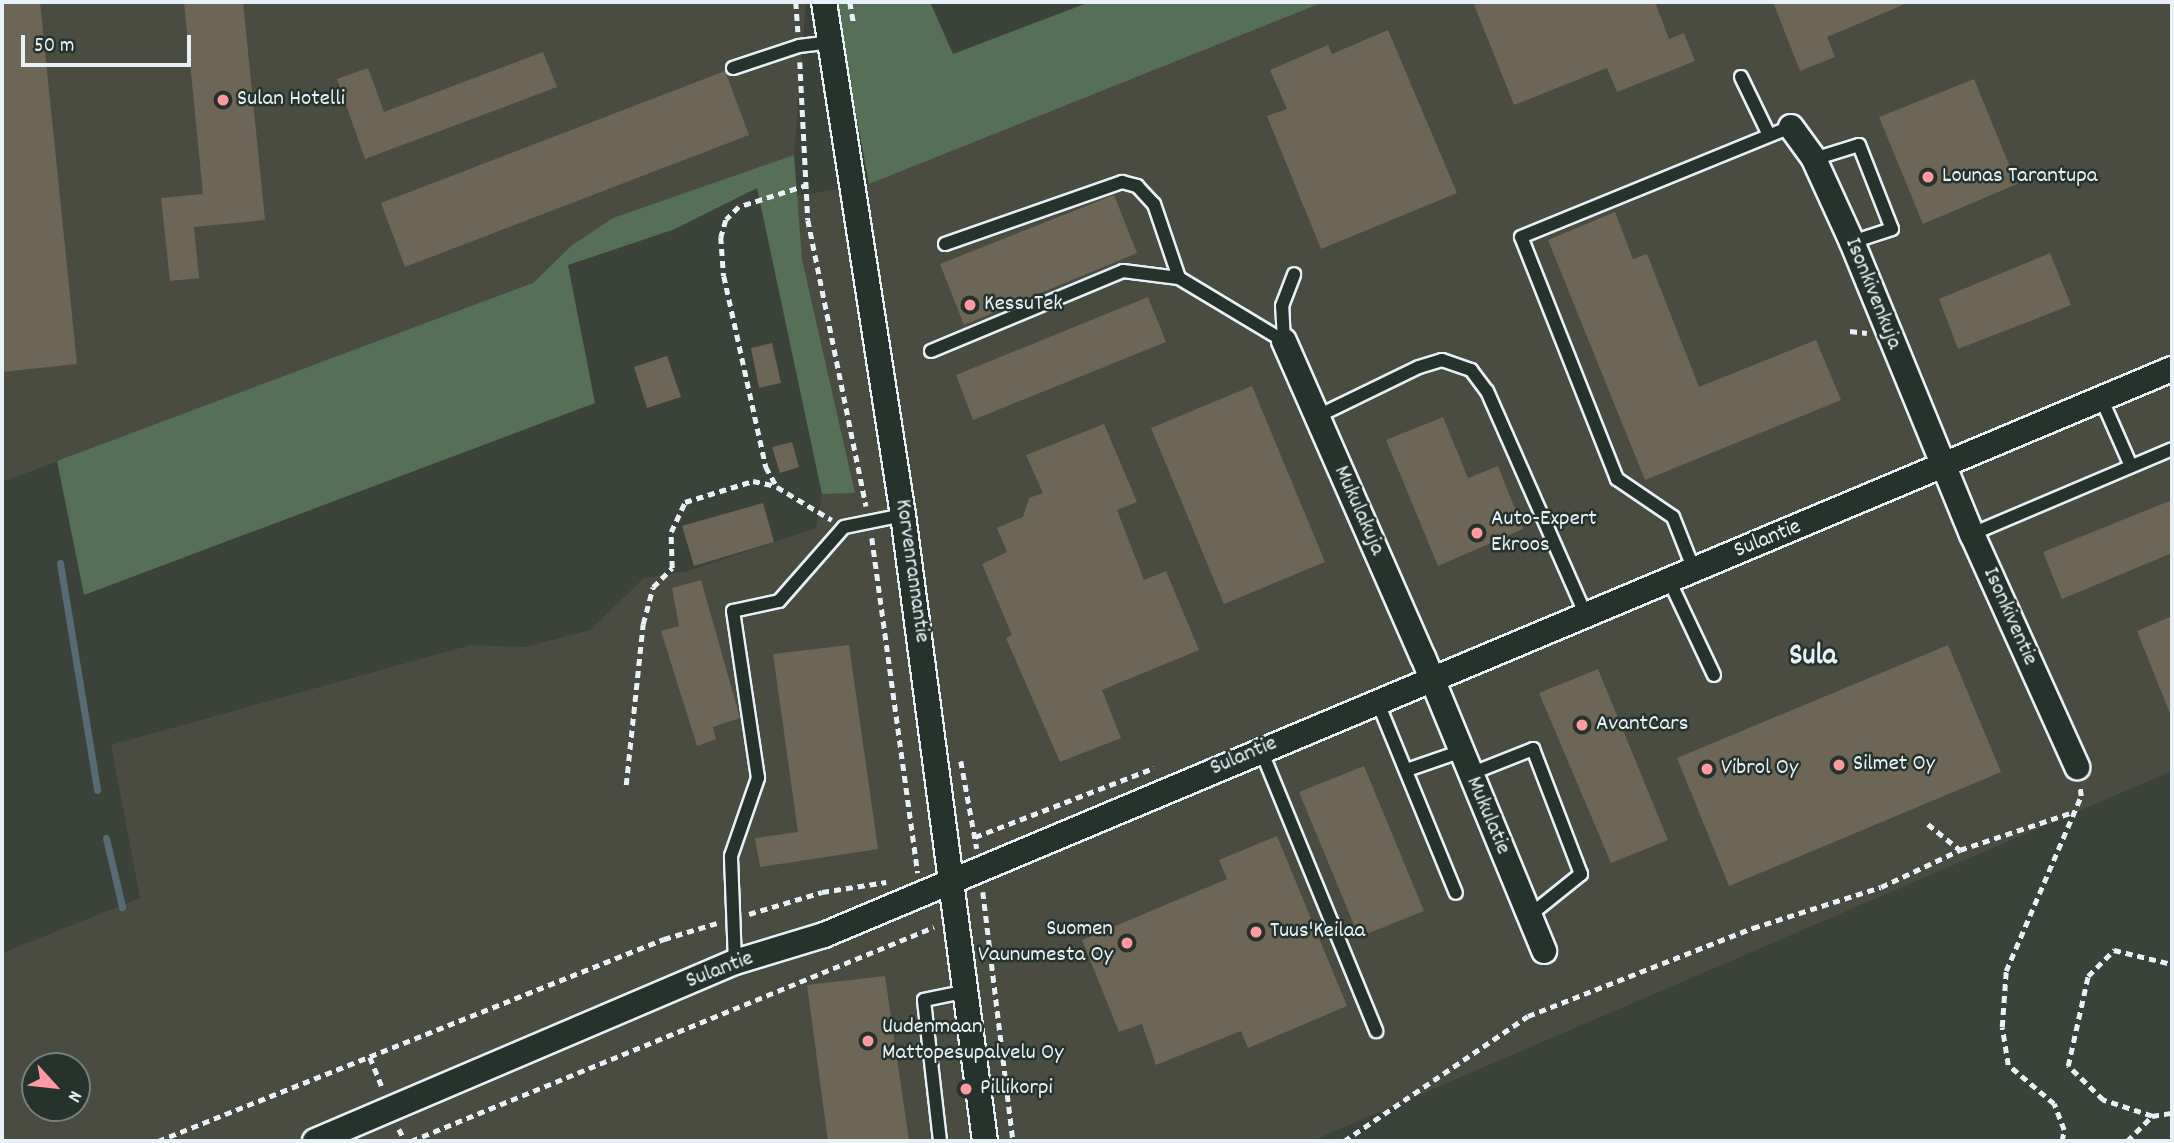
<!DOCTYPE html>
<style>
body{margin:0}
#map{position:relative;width:2174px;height:1143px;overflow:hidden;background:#3b4239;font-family:Dekko,sans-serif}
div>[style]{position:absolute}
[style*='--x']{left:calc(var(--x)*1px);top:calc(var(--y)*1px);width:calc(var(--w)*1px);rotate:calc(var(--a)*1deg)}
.built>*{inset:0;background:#4a4c42}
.green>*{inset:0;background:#557057}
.stream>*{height:7px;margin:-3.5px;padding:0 3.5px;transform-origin:3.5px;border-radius:3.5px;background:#566b74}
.building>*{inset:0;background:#6d6556}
.path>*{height:4.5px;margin-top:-2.25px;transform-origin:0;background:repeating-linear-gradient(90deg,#e8f1f8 0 7px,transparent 0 12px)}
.roads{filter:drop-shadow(2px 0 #e8f1f8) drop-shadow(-2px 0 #e8f1f8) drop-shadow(0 2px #e8f1f8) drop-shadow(0 -2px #e8f1f8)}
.lane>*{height:12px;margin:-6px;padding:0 6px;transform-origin:6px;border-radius:6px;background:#26332d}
.street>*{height:24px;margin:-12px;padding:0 12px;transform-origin:12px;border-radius:12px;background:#26332d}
.dots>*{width:19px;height:19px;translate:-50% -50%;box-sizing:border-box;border:4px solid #26332d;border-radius:50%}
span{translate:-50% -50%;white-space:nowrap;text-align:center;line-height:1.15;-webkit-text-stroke:5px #26332d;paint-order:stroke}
.poi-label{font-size:23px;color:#e8f1f8}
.left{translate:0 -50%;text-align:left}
.right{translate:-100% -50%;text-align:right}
.street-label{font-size:23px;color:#e8f1f8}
.district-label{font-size:30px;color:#e8f1f8;font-weight:700}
.frame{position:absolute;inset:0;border:4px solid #e8f1f8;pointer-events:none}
.north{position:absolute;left:21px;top:1052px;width:70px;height:70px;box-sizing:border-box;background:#26332d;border:2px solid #747f7e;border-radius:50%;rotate:117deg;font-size:19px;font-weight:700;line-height:28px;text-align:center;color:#e8f1f8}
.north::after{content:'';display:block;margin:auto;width:24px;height:32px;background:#ff9aa2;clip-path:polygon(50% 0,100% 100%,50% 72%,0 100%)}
.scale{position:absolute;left:21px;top:35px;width:170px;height:32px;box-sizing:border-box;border:4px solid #e8f1f8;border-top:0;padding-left:9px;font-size:21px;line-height:24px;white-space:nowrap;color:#e8f1f8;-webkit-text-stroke:5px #26332d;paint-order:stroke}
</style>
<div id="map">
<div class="built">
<div style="clip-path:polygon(2px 2px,806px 2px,794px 155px,571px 246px,533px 283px,2px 482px)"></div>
<div style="clip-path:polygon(evenodd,1324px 2px,2172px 2px,2172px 771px,1312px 1141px,2px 1141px,2px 953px,140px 898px,111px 745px,471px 645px,525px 647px,590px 630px,644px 578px,688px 571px,816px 528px,822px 494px,855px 493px,802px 259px,795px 196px,869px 184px,1324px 2px,35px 1066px,77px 1066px,77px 1108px,35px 1108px,35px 1066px)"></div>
</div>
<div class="green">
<div style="clip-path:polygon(835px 2px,930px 2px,953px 54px,1090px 2px,1324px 2px,869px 184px)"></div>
<div style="clip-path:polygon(794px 155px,802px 259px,855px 493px,822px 494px,757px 188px,675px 229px,568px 265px,595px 403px,84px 595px,57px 461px,533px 283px,571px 246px,613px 218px)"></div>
</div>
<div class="stream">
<div style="--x:60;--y:563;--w:230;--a:80.7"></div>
<div style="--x:106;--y:838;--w:71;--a:76.9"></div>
</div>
<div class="building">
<div style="clip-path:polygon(2px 2px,40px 2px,77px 364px,2px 372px)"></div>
<div style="clip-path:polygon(184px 2px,243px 2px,265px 220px,194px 227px,199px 278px,170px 281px,161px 198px,203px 194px)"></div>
<div style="clip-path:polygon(1473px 2px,1655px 2px,1669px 39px,1684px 33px,1695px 61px,1617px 92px,1607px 68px,1514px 105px)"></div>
<div style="clip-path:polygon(1773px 2px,1910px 2px,1827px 37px,1835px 57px,1800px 71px)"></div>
<div style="clip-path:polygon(1388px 30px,1457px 193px,1321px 249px,1267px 116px,1287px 109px,1270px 70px,1328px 45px,1332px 54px)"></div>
<div style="clip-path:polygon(543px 52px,557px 87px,365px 159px,337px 79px,368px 68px,384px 112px)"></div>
<div style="clip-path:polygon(725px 71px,749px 135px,405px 267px,381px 203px)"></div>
<div style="clip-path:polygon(1974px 79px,2017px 184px,1923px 224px,1879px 117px)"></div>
<div style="clip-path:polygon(1114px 195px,1137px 253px,964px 325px,940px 264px)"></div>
<div style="clip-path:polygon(1615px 212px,1633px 259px,1647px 254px,1699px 387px,1816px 340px,1841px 400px,1645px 480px,1548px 240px)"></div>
<div style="clip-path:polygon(2050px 253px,2071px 305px,1958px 349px,1939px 299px)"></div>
<div style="clip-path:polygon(1148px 297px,1166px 342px,973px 420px,956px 375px)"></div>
<div style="clip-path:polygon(772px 343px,781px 383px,759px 388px,751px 348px)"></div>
<div style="clip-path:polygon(667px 356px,681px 397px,647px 408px,634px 367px)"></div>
<div style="clip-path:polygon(1252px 386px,1325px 562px,1224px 604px,1151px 428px)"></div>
<div style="clip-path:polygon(1443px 417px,1468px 478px,1498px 466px,1523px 529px,1438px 566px,1386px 440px)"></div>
<div style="clip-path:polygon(1104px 424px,1137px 502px,1117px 510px,1144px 580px,1166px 571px,1199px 650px,1102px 690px,1121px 738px,1060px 762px,1006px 638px,1012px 635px,982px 564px,1007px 552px,997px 528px,1023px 517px,1029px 498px,1043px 493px,1026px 455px)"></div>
<div style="clip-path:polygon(792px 442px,799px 467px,780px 473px,772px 447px)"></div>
<div style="clip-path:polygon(2172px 500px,2172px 553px,2062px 599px,2043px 552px)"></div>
<div style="clip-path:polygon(763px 503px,774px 542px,694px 566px,682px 526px)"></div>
<div style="clip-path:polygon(701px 580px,740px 718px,713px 727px,716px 739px,697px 746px,661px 631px,679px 626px,672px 588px)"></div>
<div style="clip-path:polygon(2172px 616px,2172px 716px,2171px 716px,2137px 631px)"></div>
<div style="clip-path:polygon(849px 645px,878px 849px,760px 867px,755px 838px,798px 832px,773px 654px)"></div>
<div style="clip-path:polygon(1948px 645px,2001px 772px,1729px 886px,1677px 758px)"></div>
<div style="clip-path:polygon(1598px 669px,1668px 840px,1611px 863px,1539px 693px)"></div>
<div style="clip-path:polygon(1364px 766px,1424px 911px,1359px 937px,1299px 792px)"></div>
<div style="clip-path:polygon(1277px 836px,1347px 1006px,1248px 1048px,1241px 1031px,1156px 1065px,1142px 1024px,1119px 1032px,1082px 940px,1227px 879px,1219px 860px)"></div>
<div style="clip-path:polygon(885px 976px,909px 1141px,828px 1141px,807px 985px)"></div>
</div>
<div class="path">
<div style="--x:796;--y:2;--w:30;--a:86"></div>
<div style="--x:850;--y:2;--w:23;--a:80"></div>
<div style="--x:800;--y:62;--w:158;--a:87.1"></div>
<div style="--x:808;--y:220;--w:292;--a:78.5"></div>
<div style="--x:808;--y:185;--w:72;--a:162.3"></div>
<div style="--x:739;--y:207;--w:18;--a:135"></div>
<div style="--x:726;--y:220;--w:18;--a:106"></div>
<div style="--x:721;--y:237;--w:39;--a:86"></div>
<div style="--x:724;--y:276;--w:196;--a:77.6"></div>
<div style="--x:766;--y:467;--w:23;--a:61"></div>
<div style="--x:777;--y:487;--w:64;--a:31"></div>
<div style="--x:1850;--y:331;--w:17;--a:7"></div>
<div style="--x:872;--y:538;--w:338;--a:82.2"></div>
<div style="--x:961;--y:761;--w:89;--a:79.7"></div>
<div style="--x:626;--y:785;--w:162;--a:-84"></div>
<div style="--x:643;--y:624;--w:38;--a:-75"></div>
<div style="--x:653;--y:587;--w:27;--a:-45"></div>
<div style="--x:672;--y:568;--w:36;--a:-92"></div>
<div style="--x:671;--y:532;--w:33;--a:-65"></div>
<div style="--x:685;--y:502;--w:71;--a:-17.2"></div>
<div style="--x:753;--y:481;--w:24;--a:12"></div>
<div style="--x:1928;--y:824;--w:41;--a:39.1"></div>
<div style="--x:1960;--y:850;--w:119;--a:-18.6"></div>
<div style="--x:975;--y:837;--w:192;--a:-21.1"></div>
<div style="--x:983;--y:892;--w:251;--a:83.1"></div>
<div style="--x:749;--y:914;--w:76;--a:-16.8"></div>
<div style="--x:822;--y:892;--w:65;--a:-8.9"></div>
<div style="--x:370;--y:1057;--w:35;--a:68"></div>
<div style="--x:2152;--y:1116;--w:52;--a:-161.9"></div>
<div style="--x:2103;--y:1100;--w:49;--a:-135.8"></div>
<div style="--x:2068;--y:1066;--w:92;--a:-77.5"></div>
<div style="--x:2088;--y:976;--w:37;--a:-45"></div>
<div style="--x:2114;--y:950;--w:60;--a:13.6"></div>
<div style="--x:399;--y:1129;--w:13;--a:63"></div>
<div style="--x:158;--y:1141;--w:545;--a:-21.76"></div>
<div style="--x:664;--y:939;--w:55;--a:-16.8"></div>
<div style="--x:411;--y:1141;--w:565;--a:-22.25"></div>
<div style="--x:1344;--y:1141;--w:222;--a:-34.2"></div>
<div style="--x:1528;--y:1016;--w:242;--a:-21.4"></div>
<div style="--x:1753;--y:928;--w:134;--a:-17.8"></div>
<div style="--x:1881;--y:887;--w:87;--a:-25.1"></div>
<div style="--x:2062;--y:1141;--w:11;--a:-80"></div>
<div style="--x:2064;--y:1130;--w:28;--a:-111"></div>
<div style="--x:2054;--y:1104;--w:60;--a:-139.7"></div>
<div style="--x:2008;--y:1065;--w:38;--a:-99"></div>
<div style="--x:2002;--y:1027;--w:56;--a:-85.9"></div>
<div style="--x:2006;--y:971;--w:190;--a:-66.8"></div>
<div style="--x:2081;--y:796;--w:8;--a:-97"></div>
<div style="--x:2127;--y:1141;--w:35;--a:-45"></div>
<div style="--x:2152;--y:1116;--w:20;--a:-9"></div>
</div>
<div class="roads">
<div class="lane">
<div style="--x:733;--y:68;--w:70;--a:-18.4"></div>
<div style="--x:799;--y:46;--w:31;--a:-7"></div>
<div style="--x:1741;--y:77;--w:64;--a:64.2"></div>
<div style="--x:1814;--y:159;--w:47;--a:-17.3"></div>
<div style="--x:1859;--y:145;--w:90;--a:68.6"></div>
<div style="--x:1892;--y:229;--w:42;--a:162"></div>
<div style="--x:945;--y:244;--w:188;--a:-19.3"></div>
<div style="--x:1122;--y:182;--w:16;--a:15"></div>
<div style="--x:1137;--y:186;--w:25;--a:47"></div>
<div style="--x:1154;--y:204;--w:78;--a:71.3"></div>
<div style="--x:1284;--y:341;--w:35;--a:-93"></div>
<div style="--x:1282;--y:306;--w:34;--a:-69"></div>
<div style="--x:931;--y:351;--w:208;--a:-22.6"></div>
<div style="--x:1123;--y:271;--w:56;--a:7.1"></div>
<div style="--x:1179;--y:278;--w:122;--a:31"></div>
<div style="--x:2101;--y:398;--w:74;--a:66.2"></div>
<div style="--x:1316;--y:417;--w:114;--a:-25.9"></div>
<div style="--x:1419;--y:367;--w:24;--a:-17"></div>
<div style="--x:1442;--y:360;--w:31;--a:19"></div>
<div style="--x:1471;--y:370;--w:26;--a:53"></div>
<div style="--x:1487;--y:391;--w:245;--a:66.2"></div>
<div style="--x:1972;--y:534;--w:217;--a:-23"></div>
<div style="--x:1694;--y:570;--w:57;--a:-111.6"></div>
<div style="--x:1673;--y:517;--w:68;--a:-145.8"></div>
<div style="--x:1617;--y:479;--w:260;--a:-111.6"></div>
<div style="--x:1521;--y:237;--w:292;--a:-22.2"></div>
<div style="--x:1669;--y:580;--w:105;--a:64.7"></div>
<div style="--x:1378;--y:703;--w:205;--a:67.7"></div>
<div style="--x:1261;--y:750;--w:304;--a:67.7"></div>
<div style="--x:1407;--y:770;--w:55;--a:-19.1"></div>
<div style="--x:1470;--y:774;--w:68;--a:-21.6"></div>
<div style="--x:1533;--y:749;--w:134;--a:69"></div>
<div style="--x:1581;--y:874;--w:65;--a:141.2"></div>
<div style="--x:735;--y:962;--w:106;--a:-92.2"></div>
<div style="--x:731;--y:856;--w:83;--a:-70.9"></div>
<div style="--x:758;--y:778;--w:169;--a:-98.5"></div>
<div style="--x:733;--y:611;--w:47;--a:-12.3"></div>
<div style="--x:779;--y:601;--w:98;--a:-48.7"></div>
<div style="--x:844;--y:527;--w:60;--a:-11.5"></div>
<div style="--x:940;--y:1141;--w:142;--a:-96.5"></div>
<div style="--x:924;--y:1000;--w:45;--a:-11.6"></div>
</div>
<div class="street">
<div style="--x:824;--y:2;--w:519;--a:81.25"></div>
<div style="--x:903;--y:515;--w:631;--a:82.54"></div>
<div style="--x:1791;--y:127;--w:39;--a:54"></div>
<div style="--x:1814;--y:159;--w:91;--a:65.4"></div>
<div style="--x:1852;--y:242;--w:316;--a:67.7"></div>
<div style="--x:1972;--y:534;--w:256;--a:65.7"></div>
<div style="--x:1284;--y:341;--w:345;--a:66.3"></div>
<div style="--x:1423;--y:657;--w:318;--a:67.6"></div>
<div style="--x:315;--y:1141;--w:457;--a:-23.1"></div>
<div style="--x:735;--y:962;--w:93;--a:-16.9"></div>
<div style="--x:824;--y:935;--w:1462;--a:-22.78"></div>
</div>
</div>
<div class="dots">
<div style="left:223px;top:100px;background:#ff9aa2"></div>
<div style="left:1928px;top:177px;background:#ff9aa2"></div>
<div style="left:970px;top:305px;background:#ff9aa2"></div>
<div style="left:1477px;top:533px;background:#ff9aa2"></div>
<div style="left:1582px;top:725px;background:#ff9aa2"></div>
<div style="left:1839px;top:765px;background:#ff9aa2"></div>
<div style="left:1707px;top:769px;background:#ff9aa2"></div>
<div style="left:1256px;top:932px;background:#ff9aa2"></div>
<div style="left:1127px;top:943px;background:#ff9aa2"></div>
<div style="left:868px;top:1041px;background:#ff9aa2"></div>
<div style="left:966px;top:1089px;background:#ff9aa2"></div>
</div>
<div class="poi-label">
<span class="left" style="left:237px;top:100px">Sulan Hotelli</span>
<span class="left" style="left:1942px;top:177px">Lounas Tarantupa</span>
<span class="left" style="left:984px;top:305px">KessuTek</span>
<span class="left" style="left:1491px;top:533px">Auto-Expert<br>Ekroos</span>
<span class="left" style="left:1596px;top:725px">AvantCars</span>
<span class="left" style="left:1853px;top:765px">Silmet Oy</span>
<span class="left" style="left:1721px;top:769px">Vibrol Oy</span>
<span class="right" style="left:1113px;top:943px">Suomen<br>Vaunumesta Oy</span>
<span class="left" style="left:1270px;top:932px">Tuus'Keilaa</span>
<span class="left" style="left:882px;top:1041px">Uudenmaan<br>Mattopesupalvelu Oy</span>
<span class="left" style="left:980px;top:1089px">Pillikorpi</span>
</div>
<div class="street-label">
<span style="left:1872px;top:294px;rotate:68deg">Isonkivenkuja</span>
<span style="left:1358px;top:511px;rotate:66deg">Mukulakuja</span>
<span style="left:1768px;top:540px;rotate:-22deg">Sulantie</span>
<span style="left:911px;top:571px;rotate:82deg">Korvenrannantie</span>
<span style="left:2009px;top:617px;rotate:66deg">Isonkiventie</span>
<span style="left:1244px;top:757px;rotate:-23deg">Sulantie</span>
<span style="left:1487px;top:816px;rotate:67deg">Mukulatie</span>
<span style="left:720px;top:971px;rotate:-21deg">Sulantie</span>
</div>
<div class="district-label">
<span style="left:1813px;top:658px">Sula</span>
</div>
<div class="frame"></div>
<div class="north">N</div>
<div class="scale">50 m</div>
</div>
